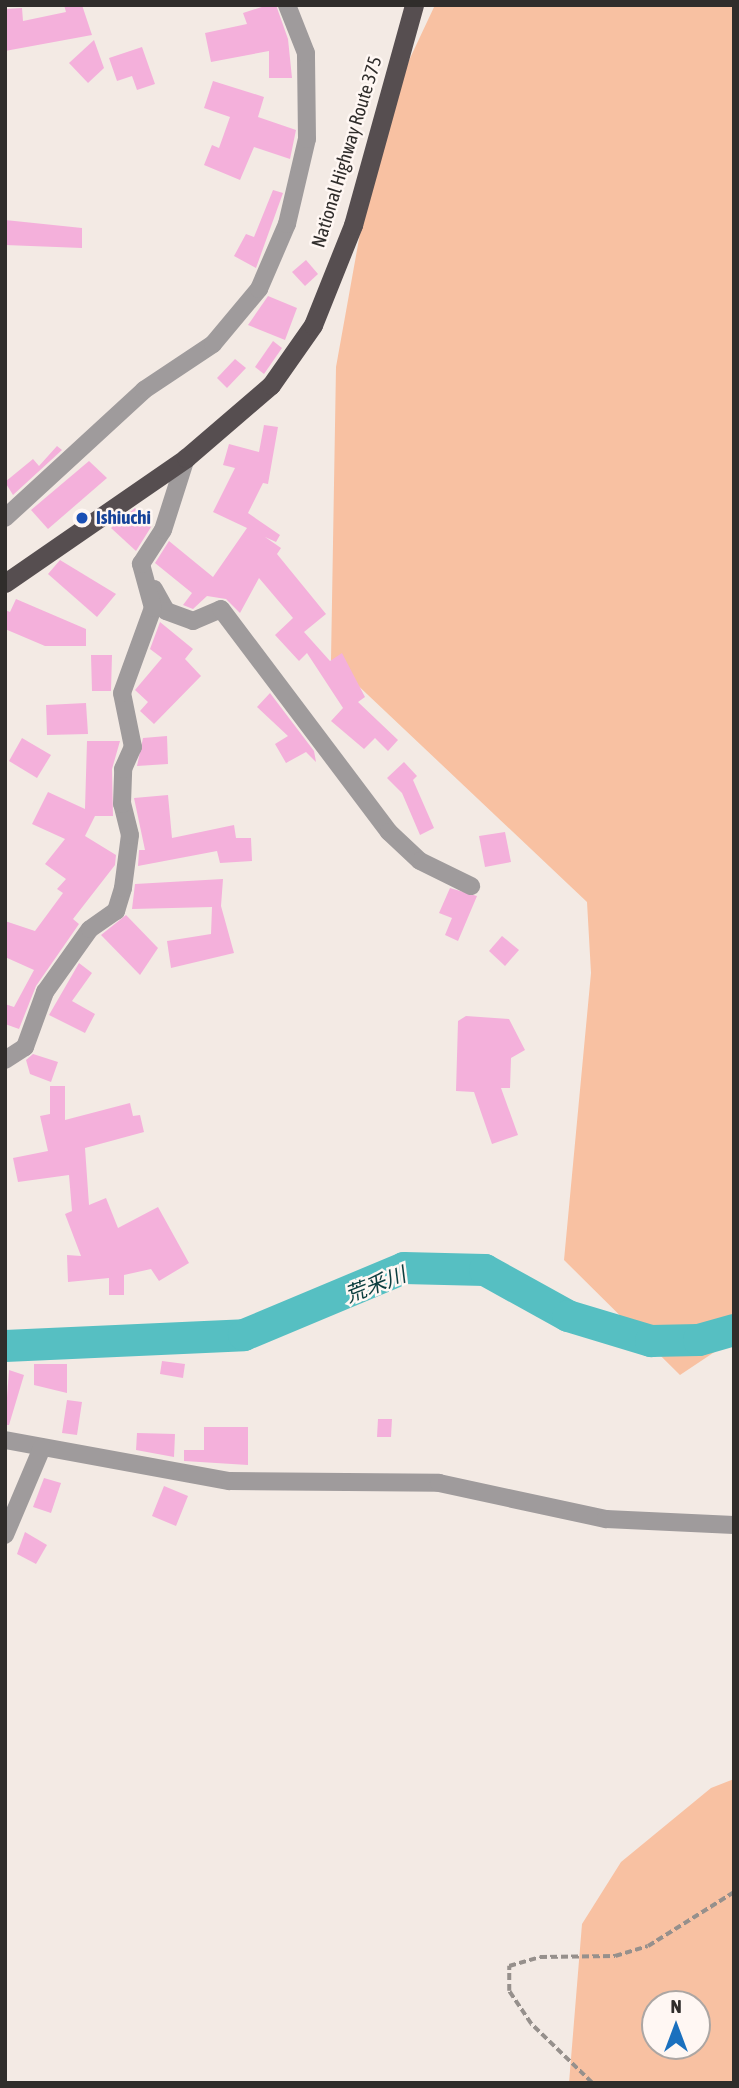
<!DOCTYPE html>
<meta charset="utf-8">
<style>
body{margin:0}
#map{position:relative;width:739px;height:2088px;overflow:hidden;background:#f3eae4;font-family:"Asap Condensed","Noto Sans JP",sans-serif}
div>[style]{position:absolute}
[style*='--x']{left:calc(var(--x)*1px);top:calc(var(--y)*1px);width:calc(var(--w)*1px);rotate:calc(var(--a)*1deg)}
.green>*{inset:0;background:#f8c1a2}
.river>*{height:32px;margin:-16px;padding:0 16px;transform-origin:16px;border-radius:16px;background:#56bfc2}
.building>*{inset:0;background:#f4b0db}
.path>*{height:3.5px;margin-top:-1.75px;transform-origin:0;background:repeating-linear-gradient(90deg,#96908c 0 7px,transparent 0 10.5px)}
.minor>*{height:18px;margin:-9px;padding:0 9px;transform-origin:9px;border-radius:9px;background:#9f9b9c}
.trunk>*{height:19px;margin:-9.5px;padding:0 9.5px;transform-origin:9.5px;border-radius:9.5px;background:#564e50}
.dots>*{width:19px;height:19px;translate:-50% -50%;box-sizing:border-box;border:4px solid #fff7f3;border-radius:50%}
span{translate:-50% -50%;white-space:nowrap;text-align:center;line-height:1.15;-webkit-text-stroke:5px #fff7f3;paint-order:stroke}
.street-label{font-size:19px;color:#302d2b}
.transit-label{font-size:19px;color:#164399;font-weight:700}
.left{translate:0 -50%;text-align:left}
.water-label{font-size:21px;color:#0c3e3f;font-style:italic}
.frame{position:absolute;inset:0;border:7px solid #302d2b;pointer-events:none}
.north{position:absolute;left:641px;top:1990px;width:70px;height:70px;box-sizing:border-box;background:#fff7f3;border:2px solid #aca6a3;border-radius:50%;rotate:0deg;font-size:19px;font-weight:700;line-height:28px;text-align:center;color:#302d2b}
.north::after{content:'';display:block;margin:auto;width:24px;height:32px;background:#1b70be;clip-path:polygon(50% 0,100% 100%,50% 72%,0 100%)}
</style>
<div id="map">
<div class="green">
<div style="clip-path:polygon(435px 5px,734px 5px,734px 1339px,680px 1375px,564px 1260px,591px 973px,587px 902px,331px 660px,336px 367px,380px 122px)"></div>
<div style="clip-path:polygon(evenodd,734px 1779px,734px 2083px,569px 2083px,582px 1924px,621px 1862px,711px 1788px,734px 1779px,655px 2004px,697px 2004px,697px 2046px,655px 2046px,655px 2004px)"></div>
</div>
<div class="river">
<div style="--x:5;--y:1346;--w:239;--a:-2.6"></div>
<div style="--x:244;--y:1335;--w:173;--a:-22.7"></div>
<div style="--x:404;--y:1268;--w:81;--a:1.4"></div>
<div style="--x:485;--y:1270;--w:95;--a:29"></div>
<div style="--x:568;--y:1316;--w:87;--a:16.8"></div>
<div style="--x:651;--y:1341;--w:48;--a:-1.2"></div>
<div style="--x:699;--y:1340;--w:36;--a:-16"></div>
</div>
<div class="building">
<div style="clip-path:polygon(64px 5px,82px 5px,92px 35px,5px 51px,5px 9px,22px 8px,23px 21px,66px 12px)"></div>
<div style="clip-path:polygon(268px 5px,276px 5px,288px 39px,292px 78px,269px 78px,269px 51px,211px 62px,205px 33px,247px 24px,243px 13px)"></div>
<div style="clip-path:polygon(94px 40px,104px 68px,88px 83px,69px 63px)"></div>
<div style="clip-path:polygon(142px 47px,155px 84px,137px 90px,132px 76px,117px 81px,109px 58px)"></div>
<div style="clip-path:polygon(213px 81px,264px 97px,258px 117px,296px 130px,290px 159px,254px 147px,240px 180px,204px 165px,212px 145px,219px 148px,230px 117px,204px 108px)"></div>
<div style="clip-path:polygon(273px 190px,283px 193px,256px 268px,234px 256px,246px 234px,254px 237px)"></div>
<div style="clip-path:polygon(5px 220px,82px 228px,82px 248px,5px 245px)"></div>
<div style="clip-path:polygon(306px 260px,318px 274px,305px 286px,292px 272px)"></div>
<div style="clip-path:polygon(268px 296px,297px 308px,285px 340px,248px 325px)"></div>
<div style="clip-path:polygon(273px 341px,282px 348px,264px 374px,255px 367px)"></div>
<div style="clip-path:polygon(235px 359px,246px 368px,227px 388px,217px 378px)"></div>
<div style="clip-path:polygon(264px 425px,278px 427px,268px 484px,263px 483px,248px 513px,280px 535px,276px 542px,265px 537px,281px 548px,277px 554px,326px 614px,304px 632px,330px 661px,342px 653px,365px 697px,358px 702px,398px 740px,388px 751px,375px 738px,364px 749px,331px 721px,343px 708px,307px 653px,299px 661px,275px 635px,293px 618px,259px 578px,240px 613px,226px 599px,207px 596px,193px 609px,183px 605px,192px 593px,155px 563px,169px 541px,213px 577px,247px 528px,213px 512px,235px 468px,223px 465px,229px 444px,259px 452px)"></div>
<div style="clip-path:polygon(57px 446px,62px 450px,13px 495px,5px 482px,33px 459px,39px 466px)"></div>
<div style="clip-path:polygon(89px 461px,107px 478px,48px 529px,31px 510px)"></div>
<div style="clip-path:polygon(135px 508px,151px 527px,136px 551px,111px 528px)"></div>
<div style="clip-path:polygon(60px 560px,116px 594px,97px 617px,48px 574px)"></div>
<div style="clip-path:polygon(16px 599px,86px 629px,86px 646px,45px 646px,5px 629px,5px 610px,10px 612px)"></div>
<div style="clip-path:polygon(160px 622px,193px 649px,185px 659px,201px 676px,154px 724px,140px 711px,148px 702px,135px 690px,162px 658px,150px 649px)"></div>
<div style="clip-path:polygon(91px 655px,112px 655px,111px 691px,92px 691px)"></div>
<div style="clip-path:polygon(270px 693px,314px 751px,316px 762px,306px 752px,286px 763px,275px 744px,288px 736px,257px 707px)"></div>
<div style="clip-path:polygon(86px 703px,88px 734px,47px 735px,46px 705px)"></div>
<div style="clip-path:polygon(167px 736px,168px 764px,137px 766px,143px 738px)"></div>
<div style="clip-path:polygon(22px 738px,51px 755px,37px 778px,9px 761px)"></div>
<div style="clip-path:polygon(87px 741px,120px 741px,112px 769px,113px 816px,95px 816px,85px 836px,116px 855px,115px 865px,73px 919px,79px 924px,36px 986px,19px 1029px,5px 1024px,5px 1004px,14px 1007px,34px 970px,5px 957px,5px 921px,35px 931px,63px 893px,57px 889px,66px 879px,45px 864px,65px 839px,32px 824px,48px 792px,85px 809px)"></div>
<div style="clip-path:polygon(404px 762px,417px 776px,413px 780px,434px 828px,420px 835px,402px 793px,387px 778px)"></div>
<div style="clip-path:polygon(168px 795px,172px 838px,234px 825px,236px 838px,251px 838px,252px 861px,220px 863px,217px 851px,138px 866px,139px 850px,145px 850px,134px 798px)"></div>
<div style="clip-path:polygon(505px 832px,511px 862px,485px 867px,479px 836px)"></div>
<div style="clip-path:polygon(223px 879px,221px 906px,234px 953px,171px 968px,167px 941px,211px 934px,212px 907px,132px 909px,135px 884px)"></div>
<div style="clip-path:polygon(450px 888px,477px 896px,458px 941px,445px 935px,452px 918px,439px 913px)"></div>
<div style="clip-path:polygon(126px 915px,158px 948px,140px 975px,101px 935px)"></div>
<div style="clip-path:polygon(502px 936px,519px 950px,505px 966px,489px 951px)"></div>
<div style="clip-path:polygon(79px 963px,92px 973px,72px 1001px,95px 1014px,85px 1033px,49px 1015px)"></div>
<div style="clip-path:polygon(466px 1016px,509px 1019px,525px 1050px,511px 1058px,510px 1088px,501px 1088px,518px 1135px,492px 1144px,474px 1092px,456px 1091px,458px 1021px)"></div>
<div style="clip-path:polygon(33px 1054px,58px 1062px,51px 1082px,30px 1074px,26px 1060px)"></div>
<div style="clip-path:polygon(50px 1086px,65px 1086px,65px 1120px,130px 1103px,133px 1116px,140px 1115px,144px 1132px,85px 1148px,89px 1205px,106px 1198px,118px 1228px,158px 1207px,189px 1263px,159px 1281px,151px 1269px,124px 1275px,124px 1295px,109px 1295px,109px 1278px,68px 1282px,67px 1255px,81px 1256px,65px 1214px,72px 1211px,69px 1175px,18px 1182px,13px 1158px,48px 1151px,40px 1116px,50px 1114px)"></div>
<div style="clip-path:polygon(162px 1361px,185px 1364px,183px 1378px,160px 1374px)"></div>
<div style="clip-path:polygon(34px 1364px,67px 1364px,67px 1393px,34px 1385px)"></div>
<div style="clip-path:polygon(9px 1370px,24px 1375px,9px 1425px,5px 1425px)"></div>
<div style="clip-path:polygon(67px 1400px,82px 1402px,77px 1435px,62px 1433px)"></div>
<div style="clip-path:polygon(378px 1419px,392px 1419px,391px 1437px,377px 1437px)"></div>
<div style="clip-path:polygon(204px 1427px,248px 1427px,248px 1465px,184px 1461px,184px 1450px,204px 1450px)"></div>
<div style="clip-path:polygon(137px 1433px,175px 1434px,174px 1457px,136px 1450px)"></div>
<div style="clip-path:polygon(44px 1478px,61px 1483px,51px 1513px,33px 1507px)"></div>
<div style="clip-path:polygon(164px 1486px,188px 1496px,176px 1526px,152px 1516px)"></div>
<div style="clip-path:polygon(25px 1532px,47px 1545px,36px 1564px,17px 1554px)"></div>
</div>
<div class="path">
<div style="--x:592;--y:2083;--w:85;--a:-136"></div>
<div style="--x:531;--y:2024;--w:40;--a:-124"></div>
<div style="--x:509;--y:1991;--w:25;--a:-90"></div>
<div style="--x:509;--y:1966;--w:32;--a:-16"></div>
<div style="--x:540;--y:1957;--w:75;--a:-0.8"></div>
<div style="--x:615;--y:1956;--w:34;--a:-17"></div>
<div style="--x:648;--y:1946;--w:102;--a:-32.1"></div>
</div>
<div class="minor">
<div style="--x:5;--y:518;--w:189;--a:-42.6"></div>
<div style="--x:144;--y:390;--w:83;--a:-33.7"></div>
<div style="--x:213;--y:344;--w:72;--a:-50.1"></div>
<div style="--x:259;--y:289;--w:71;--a:-66.7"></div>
<div style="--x:287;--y:224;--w:87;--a:-76.8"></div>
<div style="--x:307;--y:139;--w:86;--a:-90.7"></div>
<div style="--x:306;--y:53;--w:52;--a:-111.6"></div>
<div style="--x:154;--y:589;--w:25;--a:61"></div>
<div style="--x:166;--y:611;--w:29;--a:20"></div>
<div style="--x:193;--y:621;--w:30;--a:-23"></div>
<div style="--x:221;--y:609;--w:279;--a:53"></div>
<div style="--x:389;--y:832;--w:42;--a:43.1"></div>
<div style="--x:420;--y:861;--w:57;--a:26.1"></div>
<div style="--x:5;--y:1060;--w:24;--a:-33"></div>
<div style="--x:25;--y:1047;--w:59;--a:-70"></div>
<div style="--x:45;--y:992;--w:77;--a:-54.5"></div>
<div style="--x:90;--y:929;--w:32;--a:-35"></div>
<div style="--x:116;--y:911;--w:24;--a:-73"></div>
<div style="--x:123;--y:888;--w:53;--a:-82.5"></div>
<div style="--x:130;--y:835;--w:32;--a:-104"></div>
<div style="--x:122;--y:804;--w:35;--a:-88"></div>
<div style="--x:123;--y:769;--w:24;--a:-66"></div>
<div style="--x:133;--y:747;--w:55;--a:-101.5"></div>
<div style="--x:122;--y:693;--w:90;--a:-70"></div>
<div style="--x:153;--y:608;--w:46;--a:-105.3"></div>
<div style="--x:141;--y:564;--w:40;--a:-57.1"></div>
<div style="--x:163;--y:530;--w:76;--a:-72.3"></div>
<div style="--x:5;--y:1440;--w:228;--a:10.4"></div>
<div style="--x:229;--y:1481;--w:210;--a:0.5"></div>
<div style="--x:439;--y:1483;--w:171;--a:12.2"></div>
<div style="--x:606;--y:1519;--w:128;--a:2.7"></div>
<div style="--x:5;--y:1535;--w:95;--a:-67"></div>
</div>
<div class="trunk">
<div style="--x:5;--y:583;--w:220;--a:-34.6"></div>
<div style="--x:186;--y:458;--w:112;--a:-40.7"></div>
<div style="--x:271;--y:385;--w:73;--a:-55"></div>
<div style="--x:313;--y:325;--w:108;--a:-68.2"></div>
<div style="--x:353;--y:225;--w:228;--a:-74.5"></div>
</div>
<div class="dots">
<div style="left:82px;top:518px;background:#1a4fb4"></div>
</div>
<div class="street-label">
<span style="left:347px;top:152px;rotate:-73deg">National Highway Route 375</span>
</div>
<div class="transit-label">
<span class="left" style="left:96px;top:518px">Ishiuchi</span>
</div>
<div class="water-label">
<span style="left:375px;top:1284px;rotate:-21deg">荒釆川</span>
</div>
<div class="frame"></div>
<div class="north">N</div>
</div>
